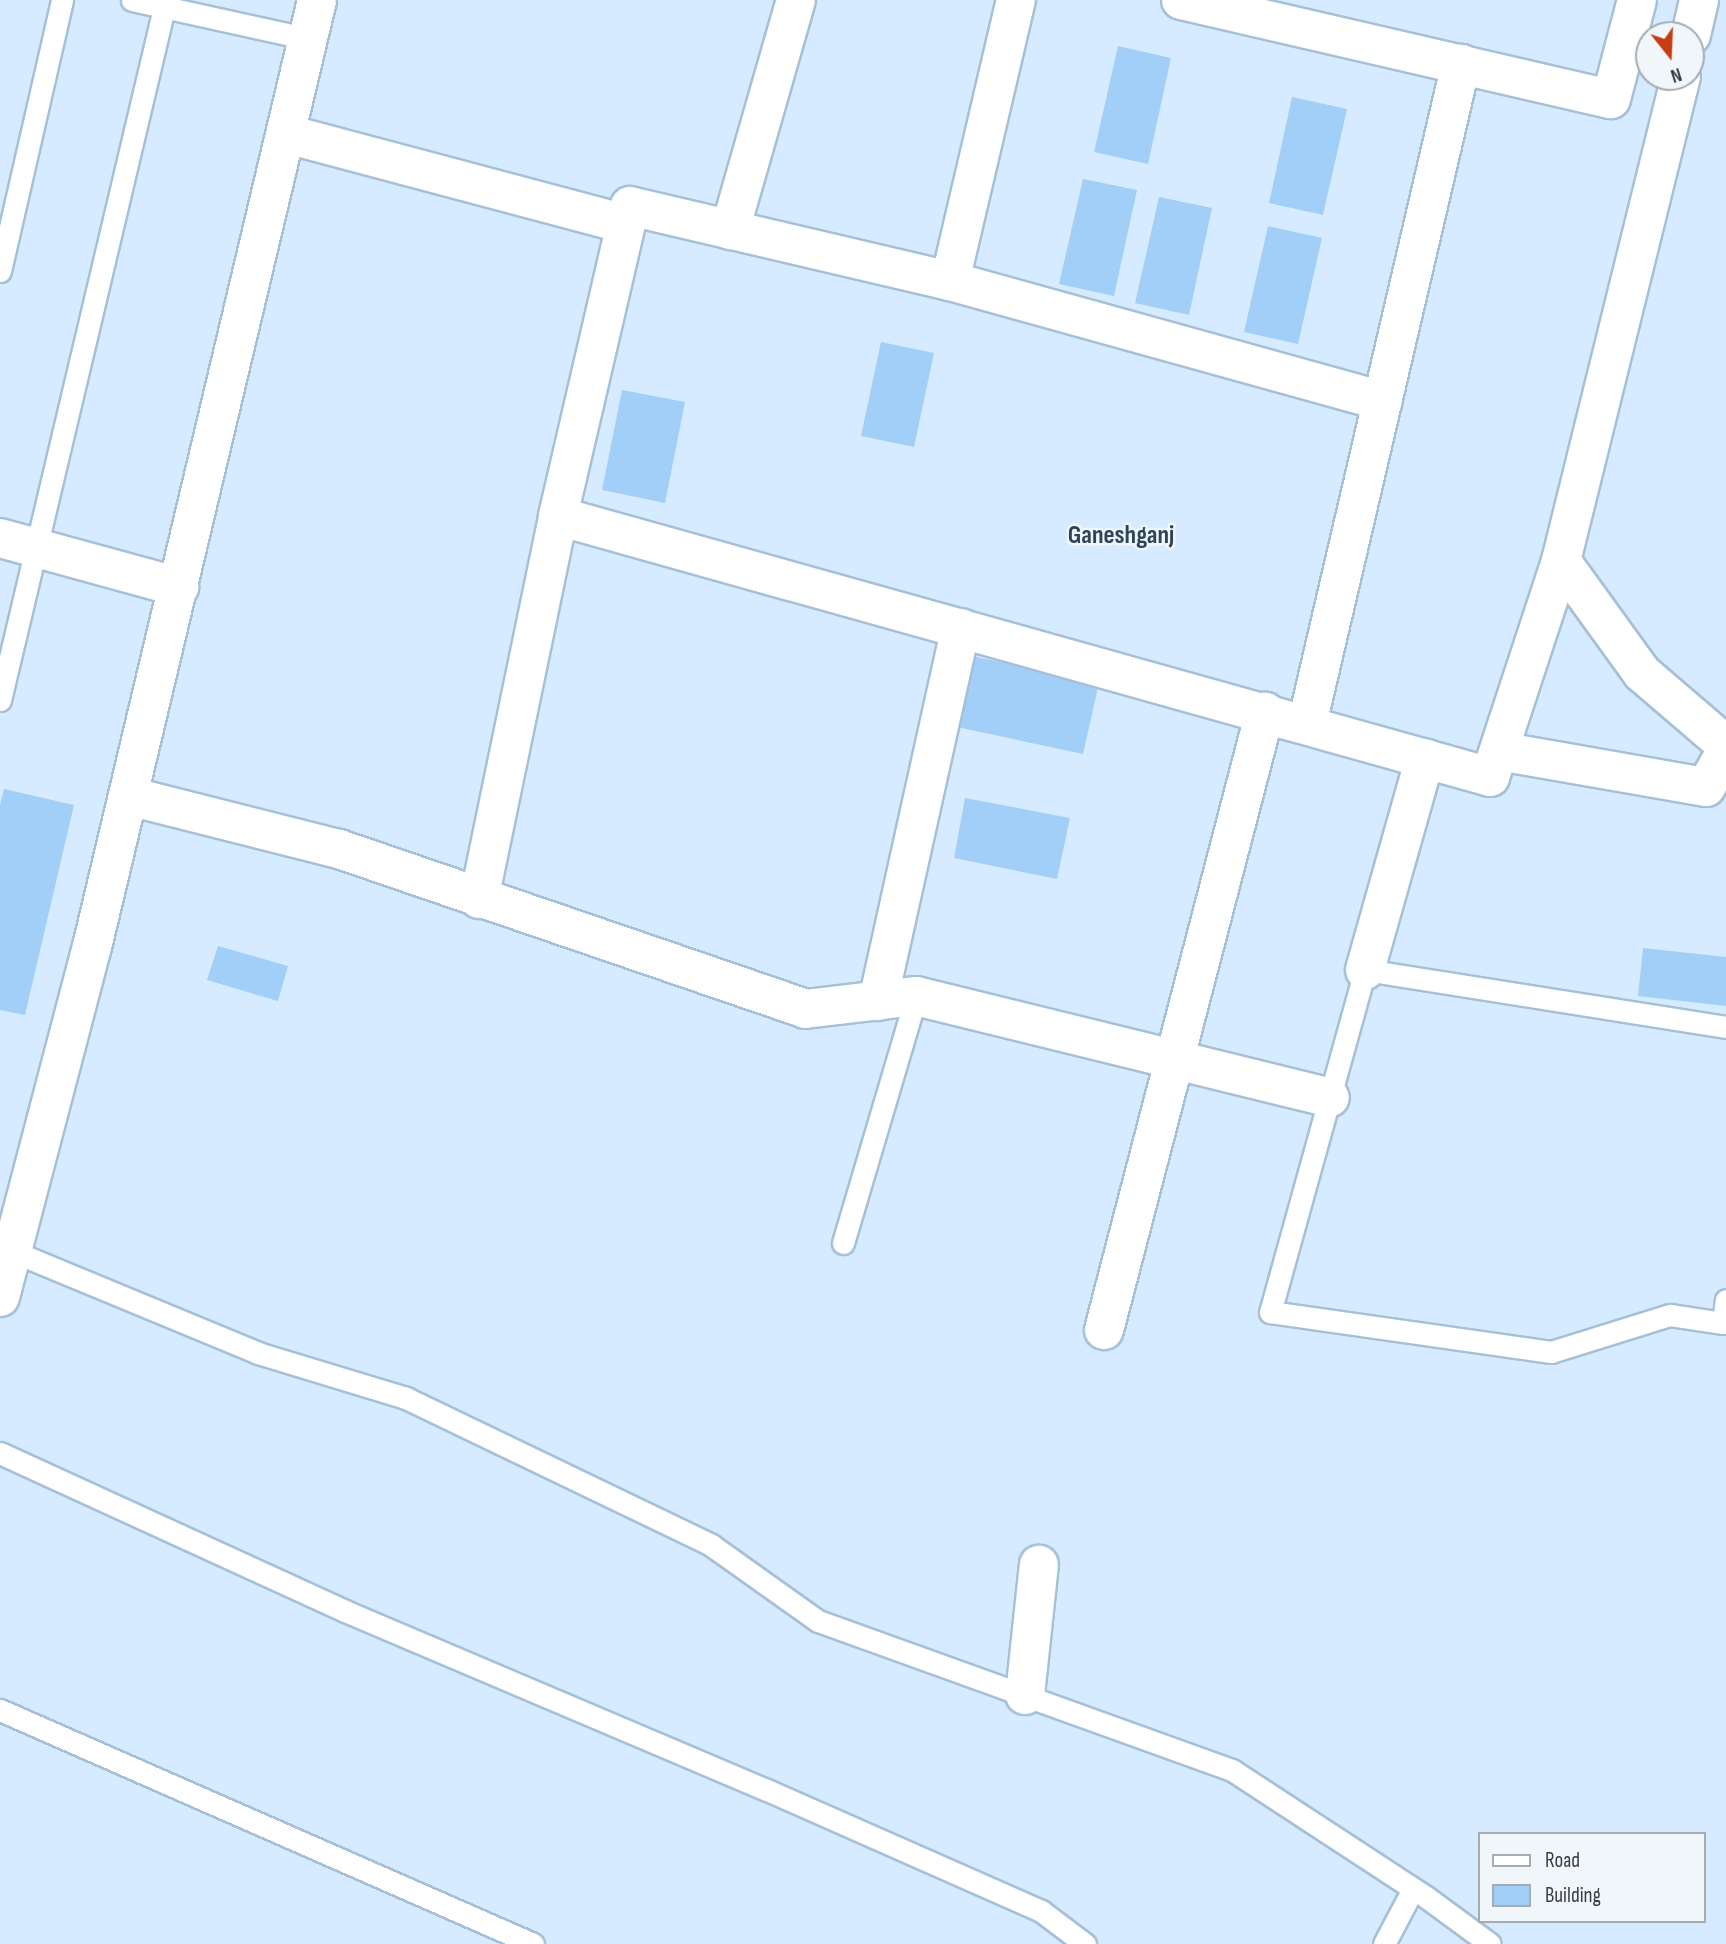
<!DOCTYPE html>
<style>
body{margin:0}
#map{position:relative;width:1726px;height:1944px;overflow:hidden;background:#d6ebff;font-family:"Sofia Sans Condensed",sans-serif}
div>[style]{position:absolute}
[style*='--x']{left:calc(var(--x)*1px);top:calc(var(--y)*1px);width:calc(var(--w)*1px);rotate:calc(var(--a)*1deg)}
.building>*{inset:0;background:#a2cff7}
.roads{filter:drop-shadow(2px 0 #a5c0d7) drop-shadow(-2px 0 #a5c0d7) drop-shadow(0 2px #a5c0d7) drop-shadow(0 -2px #a5c0d7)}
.service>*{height:21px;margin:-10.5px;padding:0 10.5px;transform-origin:10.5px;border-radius:10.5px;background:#fff}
.minor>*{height:38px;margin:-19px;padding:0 19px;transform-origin:19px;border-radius:19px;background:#fff}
.tertiary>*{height:38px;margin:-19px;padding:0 19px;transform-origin:19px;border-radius:19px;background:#fff}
span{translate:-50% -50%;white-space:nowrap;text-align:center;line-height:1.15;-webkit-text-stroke:5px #f1f6fb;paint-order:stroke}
.district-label{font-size:26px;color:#2e4559;font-weight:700}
.legend{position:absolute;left:1478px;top:1832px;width:228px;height:91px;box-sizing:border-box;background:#f1f6fb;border:2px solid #a5acb3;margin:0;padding:9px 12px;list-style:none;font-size:21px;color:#323d46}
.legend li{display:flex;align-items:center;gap:14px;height:35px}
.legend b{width:35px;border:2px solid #a5acb3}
.north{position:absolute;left:1635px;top:21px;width:70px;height:70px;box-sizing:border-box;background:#f1f6fb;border:2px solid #a5acb3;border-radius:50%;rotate:162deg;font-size:19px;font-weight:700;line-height:28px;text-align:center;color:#323d46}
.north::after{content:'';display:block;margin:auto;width:24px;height:32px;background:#c63d14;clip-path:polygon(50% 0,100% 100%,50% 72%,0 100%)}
</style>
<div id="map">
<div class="building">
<div style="clip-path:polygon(1118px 46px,1171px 58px,1148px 164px,1094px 152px)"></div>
<div style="clip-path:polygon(1292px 97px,1347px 109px,1323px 215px,1269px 203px)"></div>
<div style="clip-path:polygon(1083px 179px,1137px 190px,1114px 296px,1059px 284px)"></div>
<div style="clip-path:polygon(1159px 197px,1212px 208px,1189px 315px,1135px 303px)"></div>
<div style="clip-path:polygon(1268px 226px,1322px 238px,1298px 344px,1244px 332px)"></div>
<div style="clip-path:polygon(881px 342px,934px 353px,914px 447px,861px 436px)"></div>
<div style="clip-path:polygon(622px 390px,685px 402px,665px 503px,602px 490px)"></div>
<div style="clip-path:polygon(972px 656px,1099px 683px,1083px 754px,957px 727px)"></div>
<div style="clip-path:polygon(4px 789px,74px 805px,25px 1015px,0 1010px,0 805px)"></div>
<div style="clip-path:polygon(965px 798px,1070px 818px,1057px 879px,954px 858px)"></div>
<div style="clip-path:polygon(218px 946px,288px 966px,278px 1001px,207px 980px)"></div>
<div style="clip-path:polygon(1643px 948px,1726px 957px,1726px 1006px,1638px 996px)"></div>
</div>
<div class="roads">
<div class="service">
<div style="--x:132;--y:0;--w:181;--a:12.4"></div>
<div style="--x:0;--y:271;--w:278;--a:-77.1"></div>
<div style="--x:0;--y:700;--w:711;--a:-76.67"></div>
<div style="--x:1726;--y:1027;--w:365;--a:-171"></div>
<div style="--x:1365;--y:970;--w:355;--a:105.5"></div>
<div style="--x:1270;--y:1312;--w:284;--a:8.1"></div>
<div style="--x:1551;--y:1352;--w:125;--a:-17.3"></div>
<div style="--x:1670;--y:1315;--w:54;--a:8.6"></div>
<div style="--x:1723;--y:1323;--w:23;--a:-83"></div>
<div style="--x:843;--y:1243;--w:258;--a:-73.5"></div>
<div style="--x:12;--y:1251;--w:266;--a:22.5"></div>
<div style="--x:258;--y:1353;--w:155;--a:16.9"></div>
<div style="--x:406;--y:1398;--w:339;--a:25.7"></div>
<div style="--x:711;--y:1545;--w:131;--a:35.4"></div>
<div style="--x:818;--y:1621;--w:440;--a:19.8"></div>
<div style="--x:1232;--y:1770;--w:232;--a:33.2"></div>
<div style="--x:1426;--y:1897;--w:79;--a:36.3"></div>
<div style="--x:0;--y:1453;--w:379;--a:24.6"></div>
<div style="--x:345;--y:1611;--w:458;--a:23"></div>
<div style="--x:767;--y:1790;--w:300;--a:23.8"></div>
<div style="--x:1041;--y:1911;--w:55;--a:36.9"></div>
<div style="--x:0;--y:1710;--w:582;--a:23.7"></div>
<div style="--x:1384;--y:1944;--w:62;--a:-62.2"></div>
</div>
<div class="minor">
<div style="--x:1181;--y:0;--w:441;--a:13"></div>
<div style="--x:1611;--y:99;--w:102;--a:-75.3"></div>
<div style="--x:1691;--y:35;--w:36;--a:-77"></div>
<div style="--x:287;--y:134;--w:350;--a:14.9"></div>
<div style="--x:730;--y:230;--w:239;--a:-74"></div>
<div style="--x:950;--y:281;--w:289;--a:-76.8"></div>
<div style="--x:558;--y:516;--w:968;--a:15.64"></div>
<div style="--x:1490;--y:777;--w:227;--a:-71.8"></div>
<div style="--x:1561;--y:561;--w:499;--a:-76.1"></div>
<div style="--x:0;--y:538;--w:186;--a:15.3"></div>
<div style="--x:1561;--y:561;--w:138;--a:54.1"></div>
<div style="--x:1642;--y:673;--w:111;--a:40.6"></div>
<div style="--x:1307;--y:724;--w:678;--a:-76.87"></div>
<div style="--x:1499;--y:751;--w:210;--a:9.9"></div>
<div style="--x:1706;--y:787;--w:41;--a:-60.9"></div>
<div style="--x:129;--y:796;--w:217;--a:14.2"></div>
<div style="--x:339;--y:849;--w:493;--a:18.9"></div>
<div style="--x:805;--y:1009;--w:112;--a:-6.7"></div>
<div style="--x:916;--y:996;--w:426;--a:13.8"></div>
<div style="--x:479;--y:899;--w:391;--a:-78.3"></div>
<div style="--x:558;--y:516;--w:318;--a:-76.9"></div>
<div style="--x:630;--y:206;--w:329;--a:13.2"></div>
<div style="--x:950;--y:281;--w:449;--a:15.5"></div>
<div style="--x:1365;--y:970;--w:220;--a:-74.2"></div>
<div style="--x:878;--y:1001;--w:382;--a:-77.5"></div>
<div style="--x:1104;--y:1330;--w:639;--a:-75.4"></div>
<div style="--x:1025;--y:1695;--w:131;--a:-83.9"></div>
</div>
<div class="tertiary">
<div style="--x:0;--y:1297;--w:362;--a:-75.3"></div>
<div style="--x:92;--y:947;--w:973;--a:-76.63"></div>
</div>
</div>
<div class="district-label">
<span style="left:1121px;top:536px">Ganeshganj</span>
</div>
<ul class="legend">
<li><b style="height:9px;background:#fff"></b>Road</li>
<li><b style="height:19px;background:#a2cff7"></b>Building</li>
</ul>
<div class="north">N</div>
</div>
